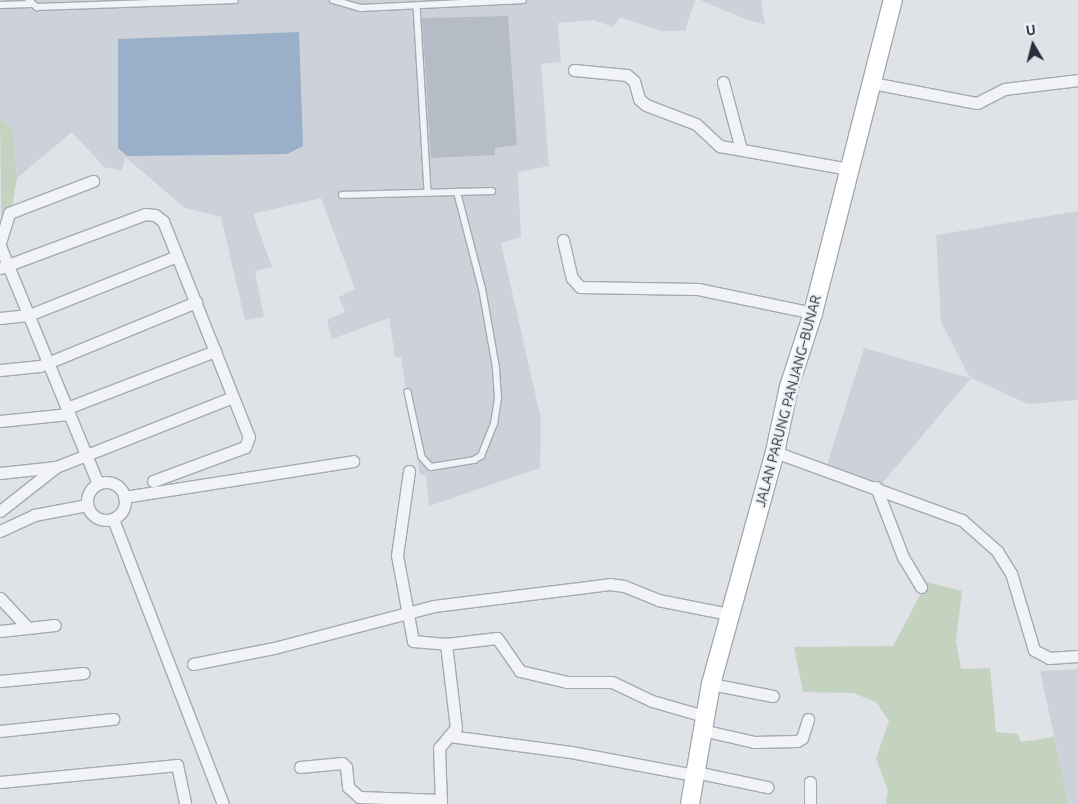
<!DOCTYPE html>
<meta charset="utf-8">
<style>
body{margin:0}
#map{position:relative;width:1078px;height:804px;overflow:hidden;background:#dfe3e8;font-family:Ubuntu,sans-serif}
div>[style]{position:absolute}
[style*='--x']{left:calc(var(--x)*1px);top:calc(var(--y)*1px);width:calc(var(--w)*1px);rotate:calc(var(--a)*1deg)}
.built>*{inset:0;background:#cdd2da}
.green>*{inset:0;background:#c4d2c0}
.water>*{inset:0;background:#9aafc8}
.building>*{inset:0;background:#b6bcc5}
.roads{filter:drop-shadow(1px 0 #a4aab2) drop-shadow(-1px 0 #a4aab2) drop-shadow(0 1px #a4aab2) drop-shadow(0 -1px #a4aab2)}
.service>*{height:5.5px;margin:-2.75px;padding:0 2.75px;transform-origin:2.75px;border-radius:2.75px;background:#f2f3f7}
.minor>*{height:11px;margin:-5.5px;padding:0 5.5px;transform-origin:5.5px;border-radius:5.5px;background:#f2f3f7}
.minor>.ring{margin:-5.5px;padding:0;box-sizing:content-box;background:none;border:11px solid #f2f3f7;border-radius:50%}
.primary>*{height:18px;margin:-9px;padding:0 9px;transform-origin:9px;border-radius:9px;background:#fff}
span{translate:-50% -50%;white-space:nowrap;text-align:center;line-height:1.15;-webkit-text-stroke:5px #eff2f6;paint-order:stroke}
.street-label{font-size:14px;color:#28303f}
.north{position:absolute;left:1008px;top:20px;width:50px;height:50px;-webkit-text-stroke:4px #eff2f6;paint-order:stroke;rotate:352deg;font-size:14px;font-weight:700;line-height:20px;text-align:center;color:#28303f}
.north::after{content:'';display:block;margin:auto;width:18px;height:22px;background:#28303f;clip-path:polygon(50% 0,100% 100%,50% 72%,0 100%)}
</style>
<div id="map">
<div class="built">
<div style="clip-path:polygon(0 0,695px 0,685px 31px,661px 31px,620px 17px,613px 27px,593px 20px,558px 23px,561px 62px,541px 64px,549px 166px,518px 172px,521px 237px,501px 243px,541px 419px,540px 468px,429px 506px,426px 475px,420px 475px,401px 357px,395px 357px,389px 318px,332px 339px,327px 320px,345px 312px,339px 297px,355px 289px,321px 198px,253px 214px,272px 267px,255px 271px,264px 317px,245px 320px,221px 217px,185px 208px,125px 157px,122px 171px,104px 167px,72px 132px,17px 178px,13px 130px,0 118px)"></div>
<div style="clip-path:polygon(700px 0,761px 0,765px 24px,750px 21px)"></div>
<div style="clip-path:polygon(1078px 211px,1078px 400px,1028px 404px,971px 378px,879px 487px,826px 468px,864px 348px,970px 378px,941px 322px,936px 235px)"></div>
<div style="clip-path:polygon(1078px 669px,1078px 804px,1069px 804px,1040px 671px)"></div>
</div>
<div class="green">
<div style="clip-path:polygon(0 118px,13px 130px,17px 178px,2px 262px)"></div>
<div style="clip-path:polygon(927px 582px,962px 591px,956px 641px,961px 669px,990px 668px,996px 732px,1018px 734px,1021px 742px,1054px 737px,1069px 804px,886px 804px,888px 791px,876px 758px,889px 721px,876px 702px,853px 693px,803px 692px,794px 647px,893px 646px)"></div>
</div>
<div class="water">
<div style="clip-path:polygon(299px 32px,303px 146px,287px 154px,127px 156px,118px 148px,118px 39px)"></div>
</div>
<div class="building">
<div style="clip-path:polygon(508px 16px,517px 145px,495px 148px,495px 155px,431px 158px,422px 18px)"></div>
</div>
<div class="roads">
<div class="service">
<div style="--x:29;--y:0;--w:11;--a:41"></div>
<div style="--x:37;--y:7;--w:198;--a:-2"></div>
<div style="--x:333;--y:0;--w:29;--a:16"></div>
<div style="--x:361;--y:8;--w:162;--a:-2.8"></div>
<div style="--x:0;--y:5;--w:31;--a:-2"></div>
<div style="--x:417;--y:6;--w:187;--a:86.6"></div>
<div style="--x:342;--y:195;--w:150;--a:-1.5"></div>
<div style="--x:408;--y:392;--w:66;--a:77.8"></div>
<div style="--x:422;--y:457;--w:13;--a:48"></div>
<div style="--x:431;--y:467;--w:44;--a:-9.2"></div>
<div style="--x:474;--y:460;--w:8;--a:-30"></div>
<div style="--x:481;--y:456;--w:35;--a:-68"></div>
<div style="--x:494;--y:424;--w:26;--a:-81"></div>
<div style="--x:498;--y:398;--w:30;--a:-94"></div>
<div style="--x:496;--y:368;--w:80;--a:-100"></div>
<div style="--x:482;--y:289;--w:100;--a:-104.5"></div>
</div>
<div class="minor">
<div style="--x:574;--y:70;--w:53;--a:5.4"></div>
<div style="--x:627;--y:75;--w:9;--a:41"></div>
<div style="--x:634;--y:81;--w:19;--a:74"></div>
<div style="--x:639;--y:99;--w:9;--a:41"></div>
<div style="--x:646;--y:105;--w:53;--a:20.8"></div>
<div style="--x:696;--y:124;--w:33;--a:43"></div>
<div style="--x:720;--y:146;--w:131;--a:10.1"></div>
<div style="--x:723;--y:82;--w:69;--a:75"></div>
<div style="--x:872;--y:83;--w:107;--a:10.8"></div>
<div style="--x:977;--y:103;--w:30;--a:-27"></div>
<div style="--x:1004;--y:89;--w:75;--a:-6.9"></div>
<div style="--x:563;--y:240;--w:39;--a:77"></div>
<div style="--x:572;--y:278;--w:12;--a:48"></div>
<div style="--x:580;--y:287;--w:118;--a:1"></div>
<div style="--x:698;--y:289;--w:117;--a:11.8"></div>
<div style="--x:0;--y:243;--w:31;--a:-73"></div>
<div style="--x:9;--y:213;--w:90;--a:-20.9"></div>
<div style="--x:0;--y:246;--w:257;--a:67.6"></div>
<div style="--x:0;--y:268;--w:155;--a:-20.4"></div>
<div style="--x:145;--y:214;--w:10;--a:6"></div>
<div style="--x:155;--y:215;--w:10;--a:37"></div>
<div style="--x:163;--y:221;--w:232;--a:68.3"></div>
<div style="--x:249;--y:437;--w:11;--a:112"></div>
<div style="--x:245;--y:447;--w:98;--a:159.7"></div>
<div style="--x:0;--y:318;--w:29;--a:-6"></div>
<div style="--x:29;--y:315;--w:159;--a:-21.7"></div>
<div style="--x:0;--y:370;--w:40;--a:-5.7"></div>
<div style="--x:40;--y:366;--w:169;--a:-22.3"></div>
<div style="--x:67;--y:408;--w:159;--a:-21.1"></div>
<div style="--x:0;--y:421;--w:69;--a:-5.8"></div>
<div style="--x:775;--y:452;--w:199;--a:20"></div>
<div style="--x:962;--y:520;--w:47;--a:41.5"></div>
<div style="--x:997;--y:551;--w:26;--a:58"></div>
<div style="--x:1011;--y:573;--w:80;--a:73.4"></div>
<div style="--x:1034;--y:650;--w:17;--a:28"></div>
<div style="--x:1049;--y:658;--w:29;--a:-4"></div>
<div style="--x:409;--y:471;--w:85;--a:98.1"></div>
<div style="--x:397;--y:555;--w:87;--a:79.5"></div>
<div style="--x:413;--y:641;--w:33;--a:5"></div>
<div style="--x:446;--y:644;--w:51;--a:-6.7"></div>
<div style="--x:497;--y:638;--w:40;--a:55.1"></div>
<div style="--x:520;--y:671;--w:48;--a:13.2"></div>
<div style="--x:567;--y:682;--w:45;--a:0"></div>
<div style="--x:612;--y:682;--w:44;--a:25.4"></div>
<div style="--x:652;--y:701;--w:54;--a:16.1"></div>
<div style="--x:0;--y:473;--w:56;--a:-6.1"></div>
<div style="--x:56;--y:467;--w:190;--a:-21.6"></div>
<div class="ring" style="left:87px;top:482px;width:27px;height:27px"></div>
<div style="--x:876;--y:487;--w:75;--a:68.9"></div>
<div style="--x:903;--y:557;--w:35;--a:59"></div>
<div style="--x:124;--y:497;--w:232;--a:-8.9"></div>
<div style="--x:0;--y:511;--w:71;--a:-38.2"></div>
<div style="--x:113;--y:519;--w:305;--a:68.9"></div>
<div style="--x:0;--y:531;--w:38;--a:-25"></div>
<div style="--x:34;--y:515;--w:54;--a:-10.7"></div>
<div style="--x:0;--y:598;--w:41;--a:47"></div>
<div style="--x:0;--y:631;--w:55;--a:-6.2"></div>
<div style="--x:193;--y:664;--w:83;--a:-11.2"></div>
<div style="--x:274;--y:648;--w:165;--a:-14.7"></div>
<div style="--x:434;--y:606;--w:177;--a:-7.1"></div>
<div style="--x:610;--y:584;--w:14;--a:8"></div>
<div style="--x:624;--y:586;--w:37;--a:22"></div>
<div style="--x:658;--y:600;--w:72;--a:11.2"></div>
<div style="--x:0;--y:681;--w:84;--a:-5.4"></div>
<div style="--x:711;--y:684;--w:63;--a:11"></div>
<div style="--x:702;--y:730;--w:53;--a:13"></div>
<div style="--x:754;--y:742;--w:43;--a:-1.3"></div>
<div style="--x:797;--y:741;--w:6;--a:-31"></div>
<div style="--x:802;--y:738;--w:20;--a:-72"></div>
<div style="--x:0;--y:731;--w:114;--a:-6.1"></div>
<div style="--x:449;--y:736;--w:123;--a:7.5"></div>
<div style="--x:571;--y:752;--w:125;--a:10.6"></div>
<div style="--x:300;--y:767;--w:42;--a:-5.4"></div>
<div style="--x:342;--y:763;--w:6;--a:45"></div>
<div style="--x:346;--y:767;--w:20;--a:84"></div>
<div style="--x:348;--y:787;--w:15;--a:42"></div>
<div style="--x:359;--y:797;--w:82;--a:2.1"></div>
<div style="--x:695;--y:772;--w:74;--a:11.8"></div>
<div style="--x:0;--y:782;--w:178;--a:-5.5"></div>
<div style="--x:177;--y:765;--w:40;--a:78"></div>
<div style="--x:810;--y:782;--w:22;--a:90"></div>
<div style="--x:441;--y:804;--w:56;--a:-92"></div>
<div style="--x:439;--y:748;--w:26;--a:-50"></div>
<div style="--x:456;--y:728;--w:85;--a:-96.8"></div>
</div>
<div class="primary">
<div style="--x:690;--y:804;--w:122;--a:-80.1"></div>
<div style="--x:711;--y:684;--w:241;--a:-74.6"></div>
<div style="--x:775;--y:452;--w:66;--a:-77.8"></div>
<div style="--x:789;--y:387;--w:78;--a:-72"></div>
<div style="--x:813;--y:313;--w:323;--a:-75.7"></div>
</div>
</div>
<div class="street-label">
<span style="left:788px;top:401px;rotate:-75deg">JALAN PARUNG PANJANG–BUNAR</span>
</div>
<div class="north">U</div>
</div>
